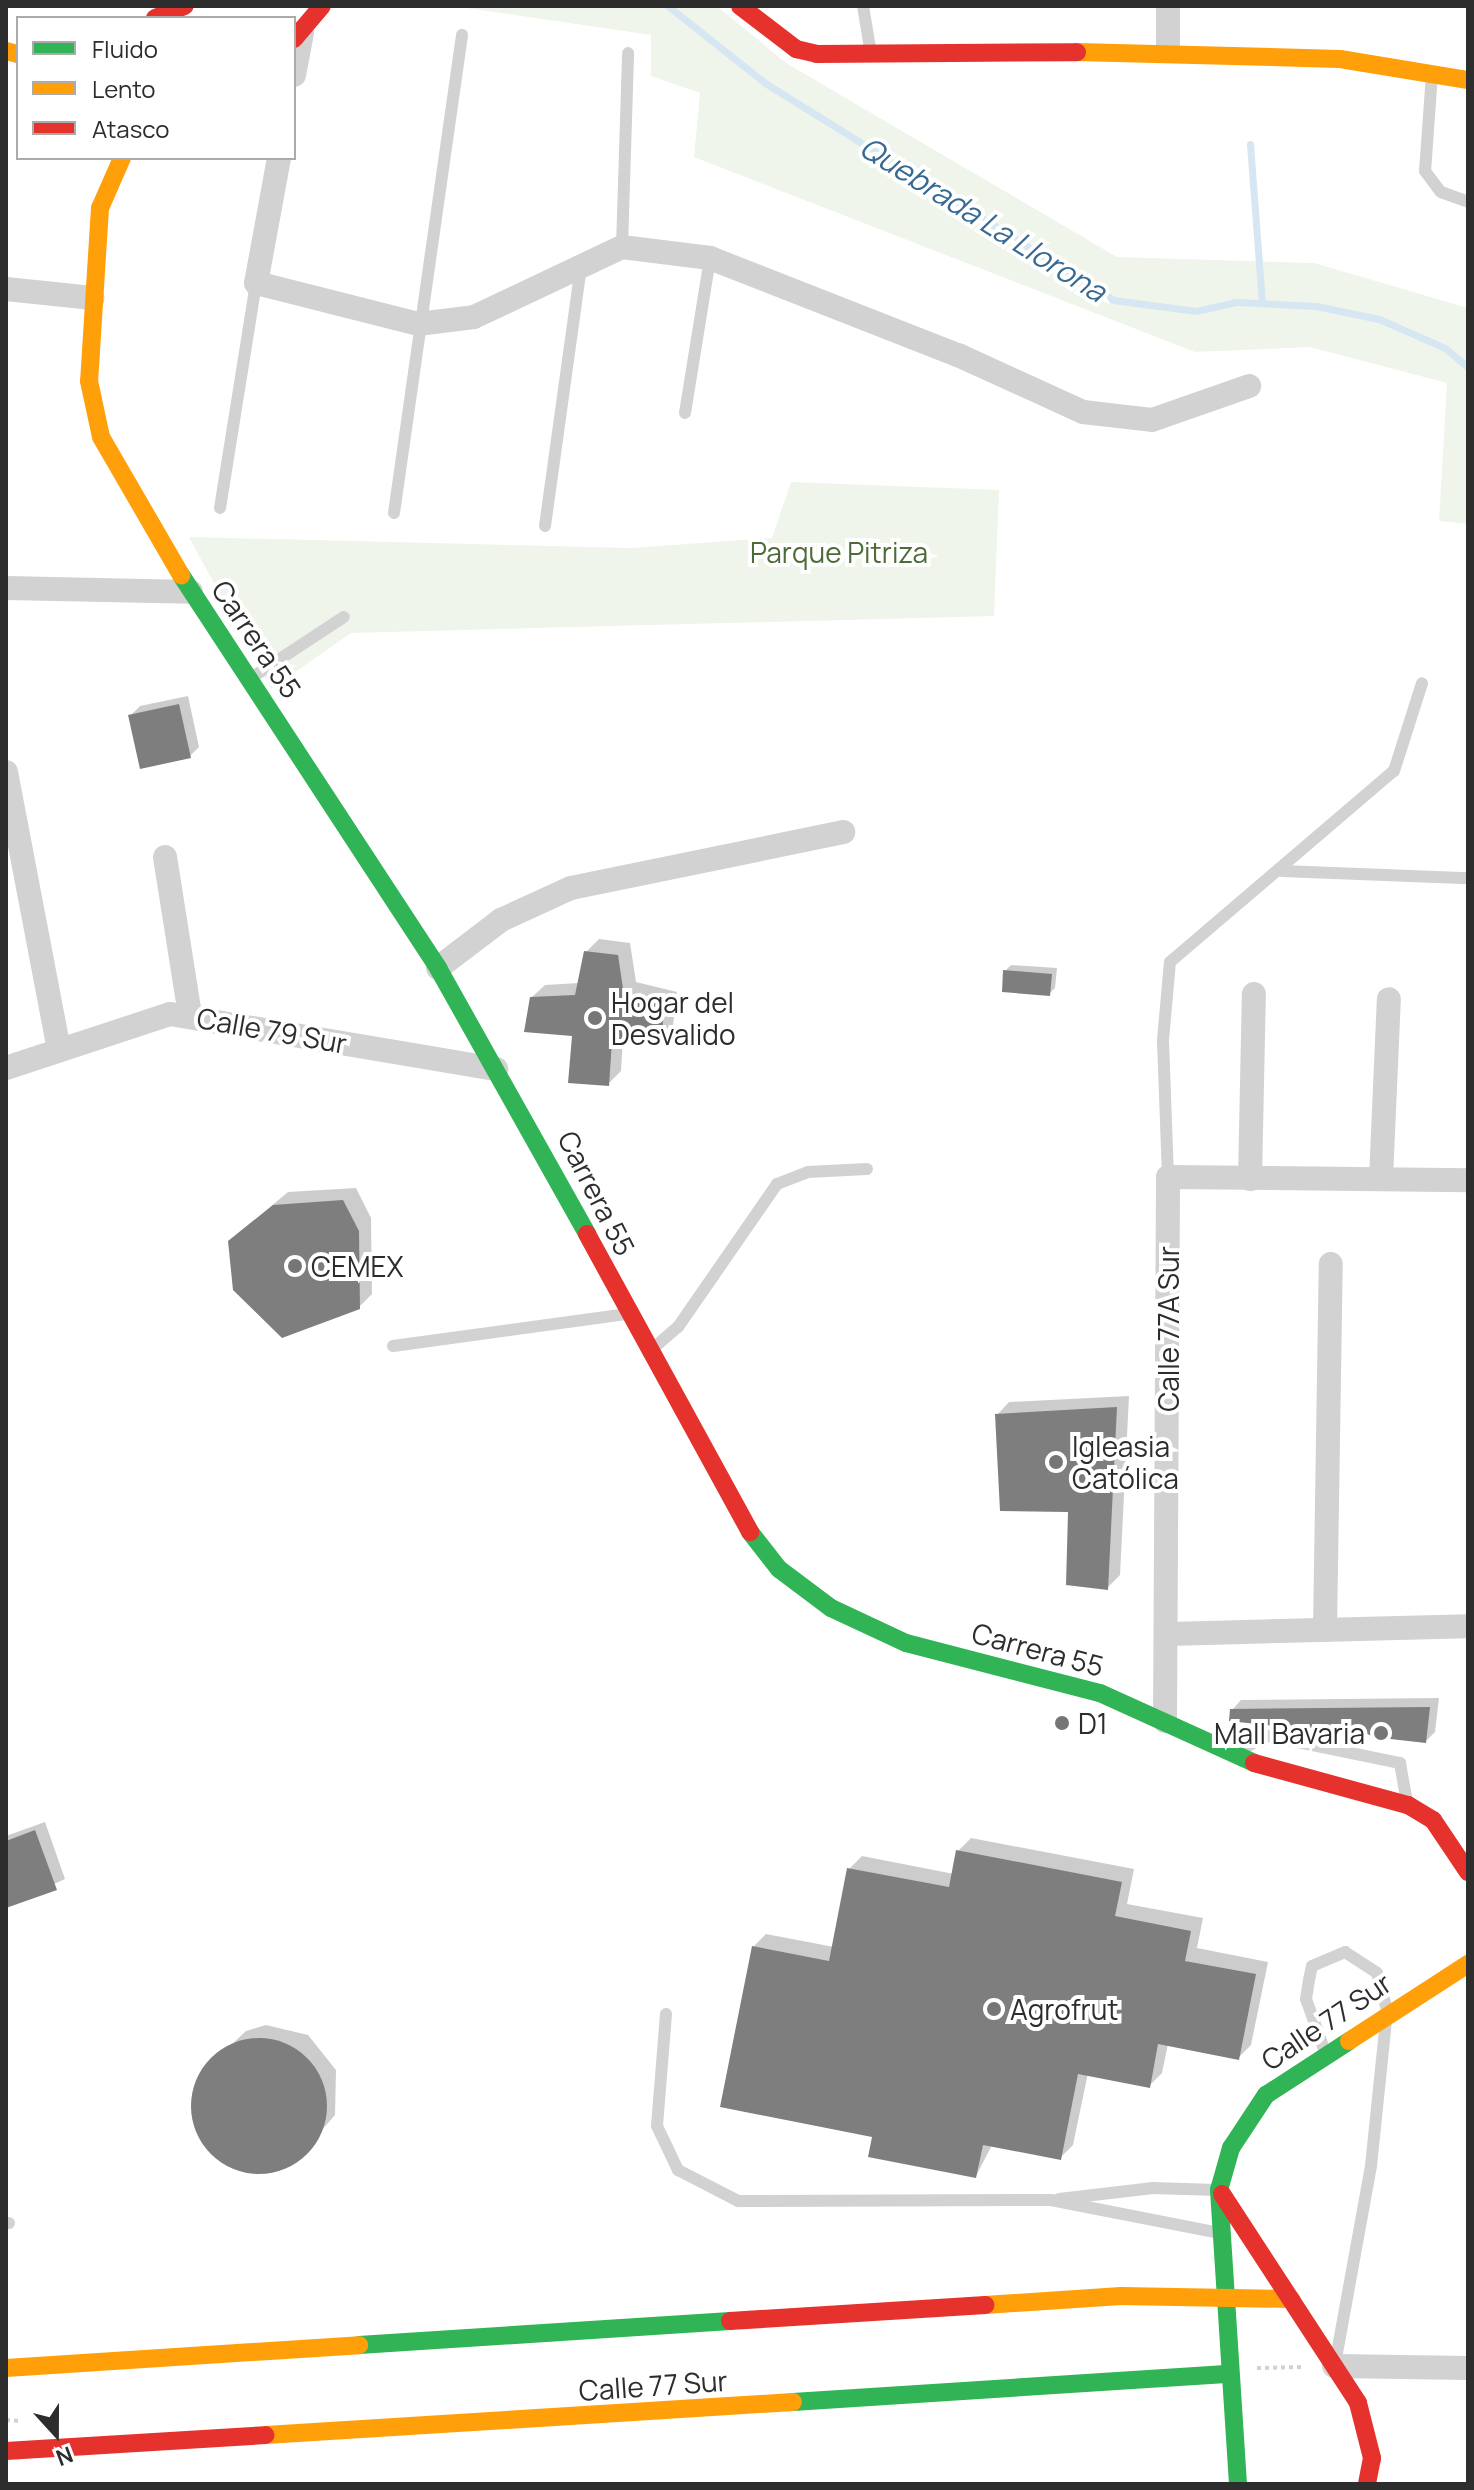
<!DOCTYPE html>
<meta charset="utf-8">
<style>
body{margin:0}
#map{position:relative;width:1474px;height:2490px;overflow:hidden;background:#fff;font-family:Manrope,sans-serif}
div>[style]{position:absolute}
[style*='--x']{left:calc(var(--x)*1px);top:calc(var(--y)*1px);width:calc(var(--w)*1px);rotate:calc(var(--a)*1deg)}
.green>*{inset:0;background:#eff5eb}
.shadow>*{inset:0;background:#0003}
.stream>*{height:7px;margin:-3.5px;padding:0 3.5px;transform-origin:3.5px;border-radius:3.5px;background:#d6e6f2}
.building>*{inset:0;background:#7e7e7e}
.round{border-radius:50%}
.path>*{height:4px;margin-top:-2px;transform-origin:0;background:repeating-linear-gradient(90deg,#d2d2d2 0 4px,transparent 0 8px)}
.lane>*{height:12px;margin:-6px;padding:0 6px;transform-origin:6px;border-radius:6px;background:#d2d2d2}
.street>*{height:24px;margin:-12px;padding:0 12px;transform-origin:12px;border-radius:12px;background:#d2d2d2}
.fast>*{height:18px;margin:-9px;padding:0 9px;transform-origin:9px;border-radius:9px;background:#30b455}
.slow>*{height:18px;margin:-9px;padding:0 9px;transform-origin:9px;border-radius:9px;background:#ff9f0a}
.jam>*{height:18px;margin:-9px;padding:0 9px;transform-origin:9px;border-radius:9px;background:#e5322d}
.dots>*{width:22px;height:22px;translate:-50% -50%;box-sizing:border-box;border:4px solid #fff;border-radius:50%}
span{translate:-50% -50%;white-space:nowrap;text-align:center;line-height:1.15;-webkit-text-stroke:8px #fff;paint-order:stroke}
.park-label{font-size:28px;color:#4d6b38}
.street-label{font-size:28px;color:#2d2d2d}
.poi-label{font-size:28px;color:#2d2d2d}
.left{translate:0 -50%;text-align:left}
.right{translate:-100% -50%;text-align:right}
.water-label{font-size:30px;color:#376a93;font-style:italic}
.frame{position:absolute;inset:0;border:8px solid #2d2d2d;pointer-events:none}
.legend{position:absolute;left:16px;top:16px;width:280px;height:144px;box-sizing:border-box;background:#fff;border:2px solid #ababab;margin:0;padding:10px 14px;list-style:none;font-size:24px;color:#2d2d2d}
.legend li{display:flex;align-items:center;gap:16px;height:40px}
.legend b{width:40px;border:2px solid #ababab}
.north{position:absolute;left:16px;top:2394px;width:80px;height:80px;-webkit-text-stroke:6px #fff;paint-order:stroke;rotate:159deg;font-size:22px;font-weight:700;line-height:32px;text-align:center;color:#2d2d2d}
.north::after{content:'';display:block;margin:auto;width:28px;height:36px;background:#2d2d2d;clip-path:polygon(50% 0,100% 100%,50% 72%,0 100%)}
</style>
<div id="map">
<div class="green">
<div style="clip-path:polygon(453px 6px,717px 6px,786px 63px,1117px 257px,1314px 263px,1468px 308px,1468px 524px,1439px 521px,1447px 383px,1310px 347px,1195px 352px,694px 157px,700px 93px,651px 76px,651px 35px)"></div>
<div style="clip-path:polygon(791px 482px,999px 490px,994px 616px,351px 633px,271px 689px,189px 537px,631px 548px,772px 538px)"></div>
</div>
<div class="shadow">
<div style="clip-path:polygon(188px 696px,199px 747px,190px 756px,130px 716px,140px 706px)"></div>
<div style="clip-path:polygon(599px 939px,630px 943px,636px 982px,677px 992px,673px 1025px,660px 1038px,623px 1038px,621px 1071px,608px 1084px,575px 1034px,531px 998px,545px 985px,579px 983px,586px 952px)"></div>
<div style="clip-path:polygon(1011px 965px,1057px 968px,1055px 988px,1049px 994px,1005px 971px)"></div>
<div style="clip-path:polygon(356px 1188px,371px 1218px,372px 1294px,359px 1307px,244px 1229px,288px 1192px)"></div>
<div style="clip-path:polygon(1129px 1396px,1120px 1575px,1107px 1588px,1070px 1510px,997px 1415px,1009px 1402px)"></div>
<div style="clip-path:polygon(1439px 1698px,1435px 1732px,1426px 1741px,1232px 1710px,1241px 1700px)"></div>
<div style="clip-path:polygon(45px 1822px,65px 1879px,6px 1906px,6px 1836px)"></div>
<div style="clip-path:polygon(971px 1838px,1134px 1869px,1127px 1904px,1203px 1918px,1197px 1948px,1268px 1962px,1251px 2045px,1238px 2058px,1168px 2044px,1162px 2073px,1150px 2085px,1088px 2073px,1073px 2145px,1060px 2158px,992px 2145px,976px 2176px,874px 2135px,753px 1947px,766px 1934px,834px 1947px,849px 1869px,862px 1856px,954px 1874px,958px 1851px)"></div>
<div style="clip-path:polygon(266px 2025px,308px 2035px,336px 2070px,335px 2115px,292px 2164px,250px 2172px,212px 2153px,192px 2116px,200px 2074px,246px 2031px)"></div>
</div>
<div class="stream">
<div style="--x:668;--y:6;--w:124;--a:38.4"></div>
<div style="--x:765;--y:83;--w:410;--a:31.9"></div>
<div style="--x:1113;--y:300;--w:84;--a:7.5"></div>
<div style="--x:1196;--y:311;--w:41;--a:-12.7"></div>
<div style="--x:1236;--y:302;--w:80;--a:2.9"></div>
<div style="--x:1316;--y:306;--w:64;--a:11.7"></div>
<div style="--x:1379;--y:319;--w:72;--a:23.7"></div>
<div style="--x:1445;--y:348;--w:30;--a:40"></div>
<div style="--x:1250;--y:144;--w:159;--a:85.7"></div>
</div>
<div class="building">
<div style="clip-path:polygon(179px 704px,191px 758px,140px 769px,128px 715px)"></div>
<div style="clip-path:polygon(584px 951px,618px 955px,624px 995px,665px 1005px,661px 1040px,612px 1041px,609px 1086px,568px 1083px,572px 1036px,524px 1032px,530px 997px,575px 995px)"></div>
<div style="clip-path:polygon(1003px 970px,1052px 974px,1050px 996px,1002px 992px)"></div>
<div style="clip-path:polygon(343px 1200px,359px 1231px,360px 1309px,282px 1338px,233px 1290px,228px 1241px,273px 1205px)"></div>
<div style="clip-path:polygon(1117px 1407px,1108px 1590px,1066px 1585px,1068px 1512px,1000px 1511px,995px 1414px)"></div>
<div style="clip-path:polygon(1430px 1707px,1426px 1743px,1229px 1721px,1230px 1709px)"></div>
<div style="clip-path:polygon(35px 1830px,57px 1890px,6px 1908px,6px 1841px)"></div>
<div style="clip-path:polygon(956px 1850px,1122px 1882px,1115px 1916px,1191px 1931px,1185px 1961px,1256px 1974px,1239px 2060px,1158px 2044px,1150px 2088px,1078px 2074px,1061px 2160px,983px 2145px,976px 2178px,868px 2157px,872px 2137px,720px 2107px,752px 1946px,829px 1961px,847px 1868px,949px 1887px)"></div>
<div class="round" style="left:191px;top:2038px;width:136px;height:136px"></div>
</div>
<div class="path">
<div style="--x:1257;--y:2368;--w:47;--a:-1.2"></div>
<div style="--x:6;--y:2420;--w:16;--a:4"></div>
</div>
<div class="lane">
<div style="--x:863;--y:6;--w:43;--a:80.5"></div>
<div style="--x:1432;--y:74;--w:97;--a:94.1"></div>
<div style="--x:1425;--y:171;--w:26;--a:53"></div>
<div style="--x:1441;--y:192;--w:29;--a:20"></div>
<div style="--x:622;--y:247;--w:194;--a:-88.2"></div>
<div style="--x:685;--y:413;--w:157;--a:-80.8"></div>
<div style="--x:220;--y:508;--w:228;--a:-80.9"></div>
<div style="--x:394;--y:513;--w:483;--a:-81.9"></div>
<div style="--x:545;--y:526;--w:260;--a:-82.1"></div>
<div style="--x:251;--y:678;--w:111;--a:-33.3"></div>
<div style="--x:1282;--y:871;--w:186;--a:2.2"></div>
<div style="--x:1168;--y:1177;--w:137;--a:-92.1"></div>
<div style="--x:1163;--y:1040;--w:78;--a:-84.9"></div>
<div style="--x:1170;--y:962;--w:294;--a:-40.5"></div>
<div style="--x:1394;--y:771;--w:92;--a:-72.3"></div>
<div style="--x:393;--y:1346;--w:237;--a:-7.8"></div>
<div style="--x:650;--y:1351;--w:37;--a:-41"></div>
<div style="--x:678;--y:1327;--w:174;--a:-55.3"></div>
<div style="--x:777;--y:1184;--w:33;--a:-21"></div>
<div style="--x:808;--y:1172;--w:59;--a:-2.9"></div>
<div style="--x:1236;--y:1752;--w:36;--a:-27"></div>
<div style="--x:1268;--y:1736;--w:135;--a:11.6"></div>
<div style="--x:1400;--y:1763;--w:40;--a:80"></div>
<div style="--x:666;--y:2014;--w:112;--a:94.6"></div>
<div style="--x:657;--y:2126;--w:49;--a:64.5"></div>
<div style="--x:678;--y:2170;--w:68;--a:27.3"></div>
<div style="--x:738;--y:2201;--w:313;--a:-0.2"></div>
<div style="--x:1051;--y:2200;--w:171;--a:11.1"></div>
<div style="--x:1325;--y:2052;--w:56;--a:-109.7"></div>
<div style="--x:1306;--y:1999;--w:19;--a:-81"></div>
<div style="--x:1309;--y:1980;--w:14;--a:-78"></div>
<div style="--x:1312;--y:1966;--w:36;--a:-23"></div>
<div style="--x:1345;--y:1952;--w:38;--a:33"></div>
<div style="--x:1377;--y:1973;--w:39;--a:75"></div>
<div style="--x:1387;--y:2011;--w:156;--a:95.9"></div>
<div style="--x:1371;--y:2166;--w:196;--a:100.3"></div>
<div style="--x:1059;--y:2199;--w:95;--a:-6.7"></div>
<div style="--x:1153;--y:2188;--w:63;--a:1.8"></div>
<div style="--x:6;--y:2223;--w:3;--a:0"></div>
</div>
<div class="street">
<div style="--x:1168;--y:6;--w:45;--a:90"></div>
<div style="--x:294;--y:75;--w:43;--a:-79.2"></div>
<div style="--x:279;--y:158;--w:127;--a:100.4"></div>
<div style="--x:256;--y:283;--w:167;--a:14.2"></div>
<div style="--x:418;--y:324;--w:56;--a:-7.1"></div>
<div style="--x:474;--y:317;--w:164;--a:-25.3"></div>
<div style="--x:622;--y:247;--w:89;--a:7.1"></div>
<div style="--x:710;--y:258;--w:266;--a:21.4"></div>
<div style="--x:958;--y:355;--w:137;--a:24.5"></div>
<div style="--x:1083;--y:412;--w:69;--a:6.6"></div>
<div style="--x:1152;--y:420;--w:103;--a:-19.3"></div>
<div style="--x:6;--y:289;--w:87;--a:5.9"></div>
<div style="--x:6;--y:588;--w:185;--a:1.2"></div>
<div style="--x:6;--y:772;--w:283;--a:79.2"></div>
<div style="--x:165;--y:857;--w:159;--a:81"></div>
<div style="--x:438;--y:968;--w:79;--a:-37.3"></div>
<div style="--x:501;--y:920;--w:77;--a:-24.6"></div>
<div style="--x:571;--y:888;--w:278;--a:-11.6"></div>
<div style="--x:6;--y:1068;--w:173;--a:-18.2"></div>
<div style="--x:170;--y:1014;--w:331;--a:9.6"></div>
<div style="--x:1250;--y:1179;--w:185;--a:-88.8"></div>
<div style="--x:1381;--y:1179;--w:180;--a:-87.5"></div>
<div style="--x:1325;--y:1630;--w:366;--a:-89.1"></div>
<div style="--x:1168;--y:1634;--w:300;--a:-1.5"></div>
<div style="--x:1165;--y:1721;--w:544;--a:-89.68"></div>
<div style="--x:1168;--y:1177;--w:300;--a:0.6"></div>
<div style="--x:1334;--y:2366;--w:134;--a:0.9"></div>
</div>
<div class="fast">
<div style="--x:181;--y:575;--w:470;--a:56.8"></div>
<div style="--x:438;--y:968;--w:305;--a:60.7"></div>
<div style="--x:750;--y:1532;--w:47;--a:51.9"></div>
<div style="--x:779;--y:1569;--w:65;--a:36.9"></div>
<div style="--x:831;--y:1608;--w:83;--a:25"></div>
<div style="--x:906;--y:1643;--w:200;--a:14.5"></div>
<div style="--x:1100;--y:1693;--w:169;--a:24.4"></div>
<div style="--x:359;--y:2345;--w:372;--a:-3.7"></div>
<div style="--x:793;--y:2402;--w:438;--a:-3.7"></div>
<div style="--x:1238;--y:2484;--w:295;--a:-93.7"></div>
<div style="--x:1219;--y:2190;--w:44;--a:-74.1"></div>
<div style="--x:1231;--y:2148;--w:64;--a:-56.6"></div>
<div style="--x:1266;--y:2095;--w:99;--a:-33"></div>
</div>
<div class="slow">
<div style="--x:6;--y:51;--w:12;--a:14"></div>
<div style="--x:1077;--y:52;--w:263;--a:1.5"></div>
<div style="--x:1340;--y:59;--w:130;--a:9.3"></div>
<div style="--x:122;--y:158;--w:55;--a:113.7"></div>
<div style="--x:100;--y:208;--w:173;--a:93.6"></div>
<div style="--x:89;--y:381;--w:57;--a:77.9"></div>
<div style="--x:101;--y:437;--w:160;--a:59.9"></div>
<div style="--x:1349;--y:2041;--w:142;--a:-32.9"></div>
<div style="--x:985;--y:2305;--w:136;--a:-3.8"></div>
<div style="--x:1121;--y:2296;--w:170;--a:1"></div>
<div style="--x:6;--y:2368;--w:354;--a:-3.7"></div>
<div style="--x:266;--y:2435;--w:528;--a:-3.58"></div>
</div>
<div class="jam">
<div style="--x:740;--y:6;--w:71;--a:37.5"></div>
<div style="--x:796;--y:49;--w:22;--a:13"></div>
<div style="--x:817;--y:54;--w:260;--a:-0.4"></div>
<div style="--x:155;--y:18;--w:32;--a:-22"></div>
<div style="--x:294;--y:39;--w:43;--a:-49.7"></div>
<div style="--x:587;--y:1234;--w:340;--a:61.3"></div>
<div style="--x:1254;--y:1763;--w:160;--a:15.3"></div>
<div style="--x:1408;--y:1805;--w:29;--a:31"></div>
<div style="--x:1433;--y:1820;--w:63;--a:56.1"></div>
<div style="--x:1222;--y:2194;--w:249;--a:56.9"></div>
<div style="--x:1358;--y:2403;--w:57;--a:75.7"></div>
<div style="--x:1372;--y:2458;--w:26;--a:101"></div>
<div style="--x:730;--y:2321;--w:256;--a:-3.6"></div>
<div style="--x:6;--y:2451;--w:260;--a:-3.5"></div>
</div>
<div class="dots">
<div style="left:595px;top:1018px;background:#767676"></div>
<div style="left:295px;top:1266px;background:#767676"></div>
<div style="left:1056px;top:1462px;background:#767676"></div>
<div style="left:1062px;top:1723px;background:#767676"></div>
<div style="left:1381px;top:1733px;background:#767676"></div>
<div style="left:994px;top:2009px;background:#767676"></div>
</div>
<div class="park-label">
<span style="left:839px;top:552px">Parque Pitriza</span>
</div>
<div class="street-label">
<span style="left:257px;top:639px;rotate:56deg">Carrera 55</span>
<span style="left:272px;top:1030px;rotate:10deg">Calle 79 Sur</span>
<span style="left:597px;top:1193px;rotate:63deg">Carrera 55</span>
<span style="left:1168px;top:1329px;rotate:-90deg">Calle 77A Sur</span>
<span style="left:1038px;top:1649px;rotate:15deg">Carrera 55</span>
<span style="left:1326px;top:2021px;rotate:-34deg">Calle 77 Sur</span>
<span style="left:653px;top:2385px;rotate:-4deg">Calle 77 Sur</span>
</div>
<div class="poi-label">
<span class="left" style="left:611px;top:1018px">Hogar del<br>Desvalido</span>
<span class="left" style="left:311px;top:1266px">CEMEX</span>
<span class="left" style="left:1072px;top:1462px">Igleasia<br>Católica</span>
<span class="left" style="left:1078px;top:1723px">D1</span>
<span class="right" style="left:1365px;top:1733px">Mall Bavaria</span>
<span class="left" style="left:1010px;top:2009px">Agrofrut</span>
</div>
<div class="water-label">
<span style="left:983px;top:219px;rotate:32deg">Quebrada La Llorona</span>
</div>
<div class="frame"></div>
<ul class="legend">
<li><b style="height:10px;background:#30b455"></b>Fluido</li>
<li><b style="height:10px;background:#ff9f0a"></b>Lento</li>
<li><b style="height:10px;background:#e5322d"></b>Atasco</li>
</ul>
<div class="north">N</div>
</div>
